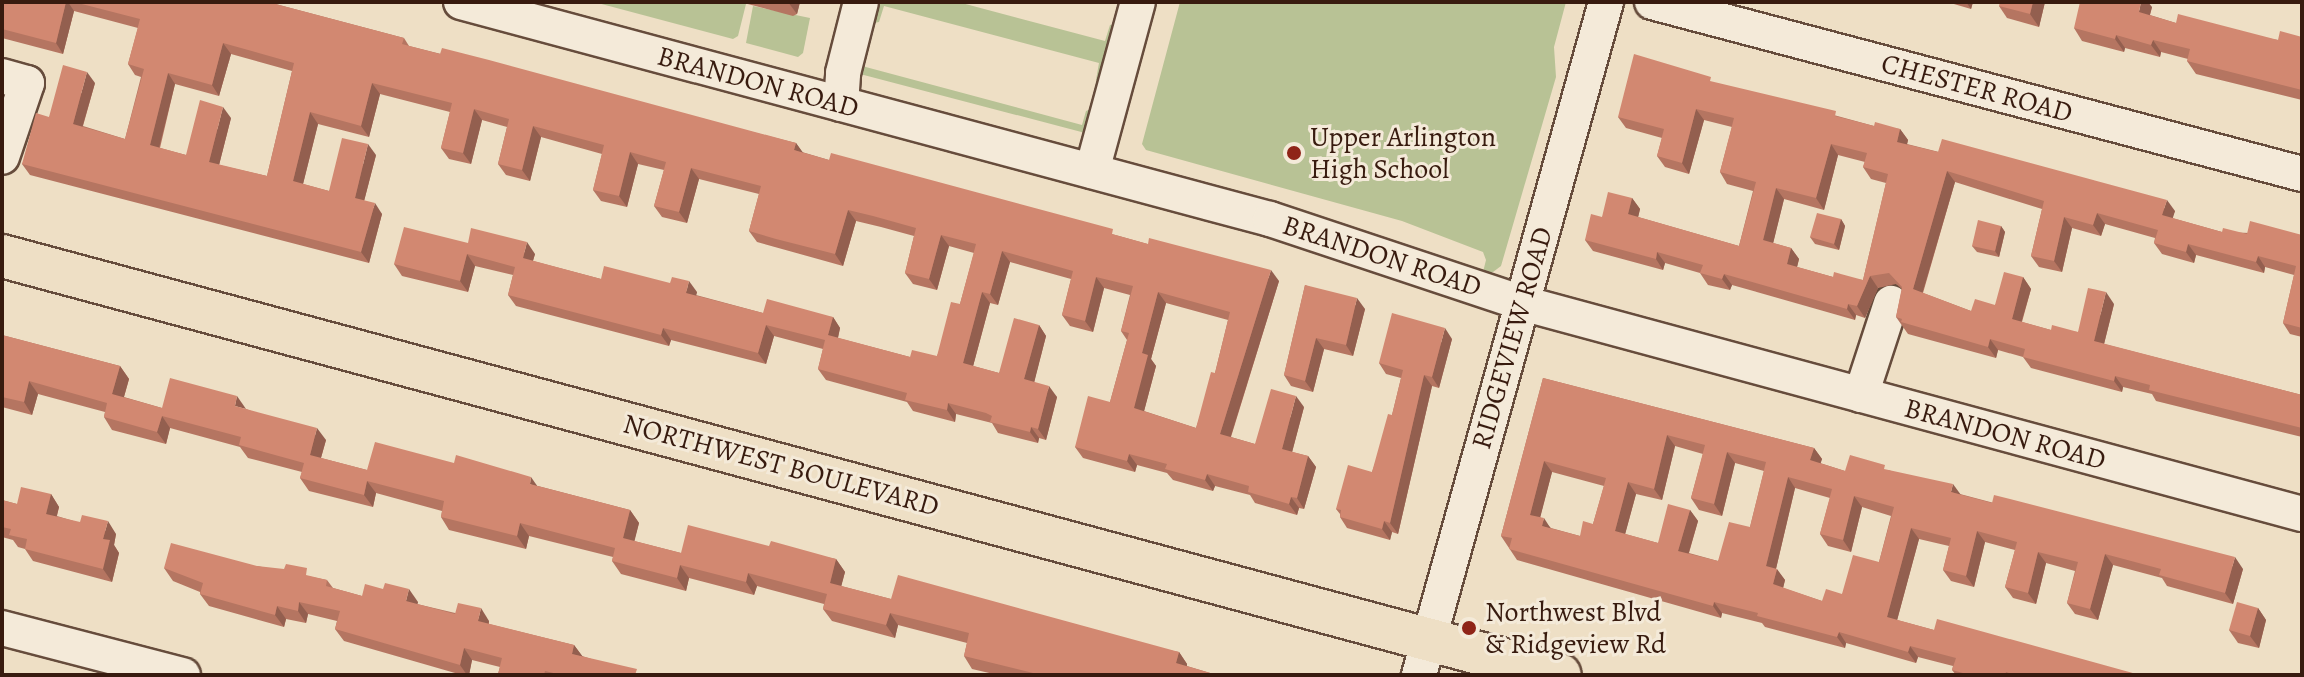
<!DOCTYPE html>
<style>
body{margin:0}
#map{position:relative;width:2304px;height:677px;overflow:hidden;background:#eedfc5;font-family:Alegreya,serif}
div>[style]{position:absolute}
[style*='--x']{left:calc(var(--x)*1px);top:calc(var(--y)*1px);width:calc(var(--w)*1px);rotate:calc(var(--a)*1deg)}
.green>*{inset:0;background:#b8c295}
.roads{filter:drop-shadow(2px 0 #664c3c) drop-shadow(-2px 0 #664c3c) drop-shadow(0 2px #664c3c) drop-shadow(0 -2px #664c3c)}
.minor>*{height:34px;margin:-17px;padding:0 17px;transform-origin:17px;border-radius:17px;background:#f4ead9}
.major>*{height:42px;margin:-21px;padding:0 21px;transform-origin:21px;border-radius:21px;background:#eedfc5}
.wall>*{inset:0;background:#b57561}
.shaded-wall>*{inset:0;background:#935f4f}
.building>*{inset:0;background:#d28871}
.dots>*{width:22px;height:22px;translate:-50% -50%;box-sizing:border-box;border:4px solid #f4ead9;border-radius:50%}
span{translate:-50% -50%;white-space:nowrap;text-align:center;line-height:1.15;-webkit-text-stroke:6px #f4ead9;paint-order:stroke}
.street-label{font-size:28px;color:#381b0f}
.poi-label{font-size:28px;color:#381b0f}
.left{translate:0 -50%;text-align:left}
.frame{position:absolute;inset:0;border:4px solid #381b0f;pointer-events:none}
</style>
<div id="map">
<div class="green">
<div style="clip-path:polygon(594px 2px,739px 2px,746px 4px,738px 36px,733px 39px)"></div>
<div style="clip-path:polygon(876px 2px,958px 2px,1105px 41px,1110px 25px,1115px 24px,1101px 83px,1096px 80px,1099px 63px,884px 6px,879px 22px,874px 23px,871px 20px)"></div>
<div style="clip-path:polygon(1180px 2px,1566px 2px,1554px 47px,1556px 77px,1501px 266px,1493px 272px,1483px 272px,1486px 260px,1483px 252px,1402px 221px,1146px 150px,1142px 144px)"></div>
<div style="clip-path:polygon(753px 6px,810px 18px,803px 53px,798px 57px,746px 43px)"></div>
<div style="clip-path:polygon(862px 66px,1082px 125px,1086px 111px,1091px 109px,1094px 112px,1089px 134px,860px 74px)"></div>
</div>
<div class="roads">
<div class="minor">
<div style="--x:461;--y:2;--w:838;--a:15.02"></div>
<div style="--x:1270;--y:219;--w:266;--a:18.4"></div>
<div style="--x:1522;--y:303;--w:808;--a:15.14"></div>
<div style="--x:1652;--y:2;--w:672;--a:14.82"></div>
<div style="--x:2;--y:76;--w:26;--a:16"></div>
<div style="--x:27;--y:83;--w:78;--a:108.7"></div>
<div style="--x:841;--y:104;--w:31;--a:-86"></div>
<div style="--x:843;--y:73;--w:73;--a:-75.8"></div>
<div style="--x:1092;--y:171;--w:175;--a:-74.8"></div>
<div style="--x:1861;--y:395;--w:97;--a:-71.9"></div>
<div style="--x:2;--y:628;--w:187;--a:14.6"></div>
<div style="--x:1419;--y:675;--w:698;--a:-74.47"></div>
</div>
<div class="major">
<div style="--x:2;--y:256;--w:1613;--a:15.05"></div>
</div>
</div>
<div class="wall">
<div style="clip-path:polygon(evenodd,2px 2px,268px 2px,404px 38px,409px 46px,796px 143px,802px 152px,829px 160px,1119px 236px,1279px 281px,1231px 437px,1255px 444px,1304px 407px,1292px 452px,1308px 456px,1316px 467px,1304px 509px,1299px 508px,1297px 515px,1255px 503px,1250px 495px,1215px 486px,1213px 491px,1173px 480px,1167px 473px,1137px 465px,1135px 472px,1083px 458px,1075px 447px,1110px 402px,1127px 340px,1121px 331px,1130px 295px,1104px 288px,1093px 332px,1070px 326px,1062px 315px,1071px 279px,1010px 262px,998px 305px,990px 303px,973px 366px,999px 373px,1039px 325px,1046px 336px,1034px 382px,1057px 397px,1046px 440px,1039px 438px,1038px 443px,998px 433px,992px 423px,956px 414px,955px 422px,913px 411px,907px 402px,826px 380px,818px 369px,823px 349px,774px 336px,766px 364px,671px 340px,669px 346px,516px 306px,508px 295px,513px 275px,475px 266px,468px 292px,402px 276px,394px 264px,468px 243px,535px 254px,533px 261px,601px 279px,697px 292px,696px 295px,763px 313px,833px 317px,840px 328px,838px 338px,910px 357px,937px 356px,960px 304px,974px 253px,949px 246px,937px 290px,913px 284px,905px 273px,914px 236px,881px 227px,856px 221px,843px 266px,757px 242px,749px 231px,759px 194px,699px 179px,687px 223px,662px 217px,654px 206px,664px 170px,638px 164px,627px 207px,601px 201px,593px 190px,602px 154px,541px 137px,530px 181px,506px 175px,498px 164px,507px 127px,482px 120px,471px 164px,449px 159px,441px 148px,450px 112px,380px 94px,369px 137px,318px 124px,303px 184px,329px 191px,376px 155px,364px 201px,382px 214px,369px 263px,30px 175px,22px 164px,49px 117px,95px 83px,83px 126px,125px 139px,141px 77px,135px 75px,128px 64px,138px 28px,74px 11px,63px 54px,2px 38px,2px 2px,231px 54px,292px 71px,267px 176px,219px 165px,231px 118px,186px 155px,160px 148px,175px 84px,219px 96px,231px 54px,2px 2px,1166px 303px,1228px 320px,1215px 373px,1196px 428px,1144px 411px,1156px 366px,1151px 359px,1166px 303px)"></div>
<div style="clip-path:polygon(740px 2px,800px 2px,797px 14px,793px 16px)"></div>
<div style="clip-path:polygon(1947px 2px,1973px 2px,1971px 9px)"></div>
<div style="clip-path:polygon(2045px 2px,2039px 27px,2007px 18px,1999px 6px)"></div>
<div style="clip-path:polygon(2152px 7px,2150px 15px,2176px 23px,2278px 40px,2302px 37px,2302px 100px,2196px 74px,2187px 61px,2188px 59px,2161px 52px,2160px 57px,2125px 48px,2124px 52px,2082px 41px,2074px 28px)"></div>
<div style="clip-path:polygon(evenodd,1716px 83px,1874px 126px,1900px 129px,1908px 140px,1907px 144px,2175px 211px,2172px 218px,2222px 232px,2302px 235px,2302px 337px,2290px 334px,2283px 323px,2294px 275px,2265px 267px,2264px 273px,2196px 255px,2194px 263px,2162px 254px,2154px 243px,2155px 238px,2105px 224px,2101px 236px,2072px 228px,2062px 272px,2039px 267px,2031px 256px,2042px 209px,1955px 182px,1923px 293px,1971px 311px,1995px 305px,2023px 277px,2031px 289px,2022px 322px,2051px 330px,2078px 332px,2114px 304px,2104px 344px,2302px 395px,2302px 437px,2156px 401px,2152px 394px,2123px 387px,2122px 392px,2031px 368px,2023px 357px,1998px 350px,1996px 358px,1908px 334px,1896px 317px,1902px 289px,1896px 284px,1878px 288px,1865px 318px,1856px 315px,1855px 320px,1732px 285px,1730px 290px,1708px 285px,1700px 273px,1665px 263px,1663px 270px,1593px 251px,1585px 240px,1602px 217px,1632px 198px,1640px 209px,1638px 217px,1739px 246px,1753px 191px,1727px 184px,1720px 172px,1732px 127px,1704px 120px,1689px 174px,1665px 167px,1657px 156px,1662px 138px,1626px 128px,1618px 117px,1716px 83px,1838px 155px,1865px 162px,1863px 167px,1871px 179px,1886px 183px,1863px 280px,1833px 277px,1797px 267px,1799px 259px,1791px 248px,1773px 243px,1784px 199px,1824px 210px,1838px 155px)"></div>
<div style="clip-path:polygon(1841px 219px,1845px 226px,1839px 250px,1815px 244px,1810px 237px)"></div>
<div style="clip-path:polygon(2001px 226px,2005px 232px,1999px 257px,1977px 252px,1972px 246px)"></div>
<div style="clip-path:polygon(1305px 285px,1365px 309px,1353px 356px,1324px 349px,1313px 392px,1291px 386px,1284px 375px)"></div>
<div style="clip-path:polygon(2px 335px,120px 366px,129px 379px,124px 397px,162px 408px,246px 409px,326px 440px,321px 458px,367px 470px,538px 486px,630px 510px,639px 523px,634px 541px,681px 553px,769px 546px,836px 559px,845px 572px,841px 586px,891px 599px,1179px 652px,1187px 664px,1187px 666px,1217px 675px,998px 675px,972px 669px,964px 656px,967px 643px,898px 625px,895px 638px,832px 621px,823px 609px,824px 604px,757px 586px,754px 595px,689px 578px,686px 591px,621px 574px,612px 561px,613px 557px,529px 536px,526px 549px,449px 530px,441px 517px,442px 511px,376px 493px,373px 507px,309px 491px,300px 478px,302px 472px,248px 458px,240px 447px,170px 428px,166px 444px,112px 430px,104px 417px,105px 412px,38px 394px,32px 415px,2px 407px)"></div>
<div style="clip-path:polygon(1452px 339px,1439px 388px,1432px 386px,1398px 534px,1392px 532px,1390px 540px,1347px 528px,1340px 517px,1340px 514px,1336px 509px,1372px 472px,1392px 415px,1401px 378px,1386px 374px,1379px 363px)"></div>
<div style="clip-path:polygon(evenodd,1543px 378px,1814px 448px,1822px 459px,1820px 463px,1845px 471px,1888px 470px,1960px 494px,2243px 569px,2233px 604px,2167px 586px,2162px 578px,2113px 565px,2098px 620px,2075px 614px,2067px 603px,2075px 571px,2046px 563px,2036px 604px,2013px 598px,2005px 587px,2015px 550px,1985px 542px,1974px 587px,1951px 581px,1943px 570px,1949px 546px,1919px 539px,1897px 620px,1934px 630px,2140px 675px,1956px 675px,1952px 670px,1953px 666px,1918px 657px,1916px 663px,1846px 643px,1845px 648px,1765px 627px,1762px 623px,1722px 613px,1721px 618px,1517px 560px,1501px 536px,1543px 378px,1675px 446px,1703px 454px,1691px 498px,1699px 510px,1722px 516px,1735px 463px,1764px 471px,1750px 527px,1718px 561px,1689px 553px,1698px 521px,1690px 510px,1658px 543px,1625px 534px,1636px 494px,1662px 500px,1675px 446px,1543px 378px,1552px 472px,1604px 486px,1593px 524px,1580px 536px,1551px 528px,1540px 517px,1552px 472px,1543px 378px,1795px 488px,1830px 498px,1820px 534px,1828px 546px,1851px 552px,1862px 507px,1891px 516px,1879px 562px,1842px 594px,1822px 601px,1783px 588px,1785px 580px,1776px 569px,1795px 488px)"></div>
<div style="clip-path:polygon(51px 494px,59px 507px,57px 516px,116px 534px,114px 545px,119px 553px,112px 582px,33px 561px,25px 549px,18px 547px,13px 540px,2px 537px,2px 500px,17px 504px)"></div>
<div style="clip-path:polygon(257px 566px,327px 580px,333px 588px,362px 596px,418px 602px,417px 604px,489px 621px,489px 624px,574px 645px,582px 656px,641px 675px,499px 675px,498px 674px,500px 667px,472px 660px,469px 675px,462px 675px,344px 641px,335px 629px,337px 621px,308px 614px,306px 623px,286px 619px,284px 627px,209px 606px,200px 594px,200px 592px,173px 581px,164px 568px)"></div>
<div style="clip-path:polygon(2258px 608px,2266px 620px,2259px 648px,2238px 643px,2229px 630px)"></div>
</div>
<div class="shaded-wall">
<div style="clip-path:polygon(66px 2px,68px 2px,74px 11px,63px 54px,56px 43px)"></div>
<div style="clip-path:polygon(788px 2px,800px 2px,797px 14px)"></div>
<div style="clip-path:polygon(1966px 2px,1973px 2px,1971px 9px)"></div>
<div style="clip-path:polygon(2033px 2px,2045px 2px,2039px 27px,2030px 14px)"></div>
<div style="clip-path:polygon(2141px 2px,2148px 2px,2152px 7px,2147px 25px,2139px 12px)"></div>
<div style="clip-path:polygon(2116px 35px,2125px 48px,2124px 52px,2115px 39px)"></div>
<div style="clip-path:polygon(2153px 40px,2161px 52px,2160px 57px,2151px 45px)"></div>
<div style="clip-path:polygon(223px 43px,231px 54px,219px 96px,212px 85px)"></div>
<div style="clip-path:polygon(87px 72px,95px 83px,80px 135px,73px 124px)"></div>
<div style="clip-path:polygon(168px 73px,175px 84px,157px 156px,150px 145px)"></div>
<div style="clip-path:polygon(372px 83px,380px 94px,369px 137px,361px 126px)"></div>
<div style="clip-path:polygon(223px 107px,231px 118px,217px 173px,209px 162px)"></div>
<div style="clip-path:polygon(474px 109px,482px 120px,471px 164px,463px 153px)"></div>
<div style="clip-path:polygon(1696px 109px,1704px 120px,1689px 174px,1682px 163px)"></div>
<div style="clip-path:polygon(310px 112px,318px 124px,301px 192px,293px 181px)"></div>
<div style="clip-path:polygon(533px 126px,541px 137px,530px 181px,522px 170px)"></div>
<div style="clip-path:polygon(1900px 129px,1908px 140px,1905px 153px,1897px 142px)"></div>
<div style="clip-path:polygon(796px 143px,804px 154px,794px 150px)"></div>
<div style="clip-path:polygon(368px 144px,376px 155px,362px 209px,355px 198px)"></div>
<div style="clip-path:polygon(1831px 144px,1838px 155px,1824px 210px,1816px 198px)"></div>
<div style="clip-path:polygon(630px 152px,638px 164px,627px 207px,619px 196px)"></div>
<div style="clip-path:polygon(691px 168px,699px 179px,687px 223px,679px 212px)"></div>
<div style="clip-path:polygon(1947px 171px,1955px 182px,1920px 301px,1913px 289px)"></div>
<div style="clip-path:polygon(1776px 188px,1784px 199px,1771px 252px,1763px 240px)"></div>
<div style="clip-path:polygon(1632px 198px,1640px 209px,1636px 226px,1628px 214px)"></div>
<div style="clip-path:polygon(2167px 200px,2175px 211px,2170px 227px,2162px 215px)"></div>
<div style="clip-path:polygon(375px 203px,382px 214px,369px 263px,361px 252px)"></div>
<div style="clip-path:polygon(848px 210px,856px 221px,843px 266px,835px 254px)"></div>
<div style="clip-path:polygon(2097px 213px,2105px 224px,2101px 236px,2093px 225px)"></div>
<div style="clip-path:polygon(2064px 217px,2072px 228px,2062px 272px,2054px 261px)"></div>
<div style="clip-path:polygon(1841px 219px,1845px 226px,1839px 250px,1834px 244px)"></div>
<div style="clip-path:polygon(2001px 226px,2005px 232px,1999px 257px,1995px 251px)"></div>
<div style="clip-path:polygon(941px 235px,949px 246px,937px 290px,929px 279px)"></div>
<div style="clip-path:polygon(527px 242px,535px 254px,530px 270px,523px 258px)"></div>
<div style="clip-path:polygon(2188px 244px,2196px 255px,2194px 263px,2186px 252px)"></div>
<div style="clip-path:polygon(1791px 248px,1799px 259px,1795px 275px,1787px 264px)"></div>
<div style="clip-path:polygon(1002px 251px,1010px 262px,998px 305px,990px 294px)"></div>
<div style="clip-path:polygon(1657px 252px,1665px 263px,1663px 270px,1656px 259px)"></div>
<div style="clip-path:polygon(467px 254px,475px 266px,468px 292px,460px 281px)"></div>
<div style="clip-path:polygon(2258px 256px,2265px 267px,2264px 273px,2256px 262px)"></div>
<div style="clip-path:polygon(1271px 270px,1279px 281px,1228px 445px,1220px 434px)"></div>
<div style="clip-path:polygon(1724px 274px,1732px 285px,1730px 290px,1722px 279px)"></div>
<div style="clip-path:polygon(1870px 276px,1878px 288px,1865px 318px,1857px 306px)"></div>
<div style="clip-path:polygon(1096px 277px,1104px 288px,1093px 332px,1085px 321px)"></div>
<div style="clip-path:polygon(2023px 277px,2031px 289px,2019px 330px,2012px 319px)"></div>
<div style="clip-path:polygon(689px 281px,697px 292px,694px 304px,686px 293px)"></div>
<div style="clip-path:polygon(982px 292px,990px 303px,971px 374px,963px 363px)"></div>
<div style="clip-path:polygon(1158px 292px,1166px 303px,1151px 359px,1156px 366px,1142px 419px,1134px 408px,1142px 353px)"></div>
<div style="clip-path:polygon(2106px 292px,2114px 304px,2102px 352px,2094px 341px)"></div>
<div style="clip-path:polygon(1357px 298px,1365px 309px,1353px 356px,1346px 345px)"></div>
<div style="clip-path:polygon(1848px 304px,1856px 315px,1855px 320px,1847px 309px)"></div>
<div style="clip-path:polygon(833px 317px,840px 328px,836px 346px,828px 335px)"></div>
<div style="clip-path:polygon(766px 325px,774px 336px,766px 364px,758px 353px)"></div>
<div style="clip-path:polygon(1039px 325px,1046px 336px,1032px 391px,1024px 379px)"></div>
<div style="clip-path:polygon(663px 328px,671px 340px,669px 346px,661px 335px)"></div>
<div style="clip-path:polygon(1445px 328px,1452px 339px,1439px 388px,1432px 377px)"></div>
<div style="clip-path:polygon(1316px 338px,1324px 349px,1313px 392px,1305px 381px)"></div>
<div style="clip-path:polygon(1990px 339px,1998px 350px,1996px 358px,1988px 347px)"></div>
<div style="clip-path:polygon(120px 366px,129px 379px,121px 407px,112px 394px)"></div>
<div style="clip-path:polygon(1424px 375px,1432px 386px,1398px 534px,1390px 523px)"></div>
<div style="clip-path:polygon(2115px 376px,2123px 387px,2122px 392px,2114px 381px)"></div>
<div style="clip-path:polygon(29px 381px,38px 394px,32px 415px,24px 402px)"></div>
<div style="clip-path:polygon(1049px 386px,1057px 397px,1046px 440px,1038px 429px)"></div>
<div style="clip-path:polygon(237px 396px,246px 409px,235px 406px)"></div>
<div style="clip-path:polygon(1296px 396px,1304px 407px,1290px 460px,1282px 449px)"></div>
<div style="clip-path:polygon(948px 403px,956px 414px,955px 422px,947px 410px)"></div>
<div style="clip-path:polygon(162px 416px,170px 428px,166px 444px,157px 432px)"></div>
<div style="clip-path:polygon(1031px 427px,1039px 438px,1038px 443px,1030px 432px)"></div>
<div style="clip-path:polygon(317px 428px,326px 440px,318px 468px,310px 455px)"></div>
<div style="clip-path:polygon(1667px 435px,1675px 446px,1662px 500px,1654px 489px)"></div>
<div style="clip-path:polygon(1814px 448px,1822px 459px,1818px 472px,1810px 460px)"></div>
<div style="clip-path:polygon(1727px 452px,1735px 463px,1722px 516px,1714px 504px)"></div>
<div style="clip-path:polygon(1129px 454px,1137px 465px,1135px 472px,1127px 461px)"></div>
<div style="clip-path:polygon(1308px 456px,1316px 467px,1304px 509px,1297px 498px)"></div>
<div style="clip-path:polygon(1544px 461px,1552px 472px,1538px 526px,1530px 515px)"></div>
<div style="clip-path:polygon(1207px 474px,1215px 486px,1213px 491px,1205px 480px)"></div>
<div style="clip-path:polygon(531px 477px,540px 490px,530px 484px)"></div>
<div style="clip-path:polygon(1788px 477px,1795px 488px,1774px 577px,1766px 566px)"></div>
<div style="clip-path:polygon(367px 481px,376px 493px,373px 507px,364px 495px)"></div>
<div style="clip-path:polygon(1628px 482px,1636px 494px,1623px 542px,1615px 531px)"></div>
<div style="clip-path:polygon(1953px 484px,1961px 495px,1951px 492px)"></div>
<div style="clip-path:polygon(51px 494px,59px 507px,54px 526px,46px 514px)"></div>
<div style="clip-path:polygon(1854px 496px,1862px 507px,1851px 552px,1843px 540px)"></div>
<div style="clip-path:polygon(1291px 497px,1299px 508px,1297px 515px,1289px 504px)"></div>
<div style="clip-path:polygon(630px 510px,639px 523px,632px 551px,623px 538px)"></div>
<div style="clip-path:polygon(1690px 510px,1698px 521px,1686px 562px,1678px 551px)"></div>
<div style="clip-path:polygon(1544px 518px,1551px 529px,1542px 526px)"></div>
<div style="clip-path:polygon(108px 521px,116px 534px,114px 545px,119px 553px,112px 582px,103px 569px,103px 539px)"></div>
<div style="clip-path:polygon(1384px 521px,1392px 532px,1390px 540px,1382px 529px)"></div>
<div style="clip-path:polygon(520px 523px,529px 536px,526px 549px,517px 536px)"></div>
<div style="clip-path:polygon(1911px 528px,1919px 539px,1895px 628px,1887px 617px)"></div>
<div style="clip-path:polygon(1977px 531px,1985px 542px,1974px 587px,1966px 576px)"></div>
<div style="clip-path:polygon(2038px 552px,2046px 563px,2036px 604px,2028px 593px)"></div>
<div style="clip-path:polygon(2105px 554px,2113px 565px,2098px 620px,2090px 609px)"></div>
<div style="clip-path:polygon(2235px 557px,2243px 569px,2233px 604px,2225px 593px)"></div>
<div style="clip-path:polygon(836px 559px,845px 572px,839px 595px,830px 583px)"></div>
<div style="clip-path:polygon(680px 565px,689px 578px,686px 591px,677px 578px)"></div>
<div style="clip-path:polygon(1777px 569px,1785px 580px,1781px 596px,1773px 584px)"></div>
<div style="clip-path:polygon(748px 573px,757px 586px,754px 595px,746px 582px)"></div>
<div style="clip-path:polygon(409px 589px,418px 602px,415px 614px,406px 601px)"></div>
<div style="clip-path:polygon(299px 602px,308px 614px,306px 623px,298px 611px)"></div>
<div style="clip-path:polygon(1714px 602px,1722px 613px,1721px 618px,1713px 606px)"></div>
<div style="clip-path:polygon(277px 606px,286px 619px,284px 627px,275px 615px)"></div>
<div style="clip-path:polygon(481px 608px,489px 621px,486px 633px,478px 621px)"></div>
<div style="clip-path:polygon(2258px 608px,2266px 620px,2259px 648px,2250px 636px)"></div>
<div style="clip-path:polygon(890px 613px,898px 625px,895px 638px,886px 625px)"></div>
<div style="clip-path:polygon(1839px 632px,1846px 643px,1845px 648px,1837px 637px)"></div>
<div style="clip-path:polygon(574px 645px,583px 657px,572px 654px)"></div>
<div style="clip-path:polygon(1910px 646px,1918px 657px,1916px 663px,1908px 652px)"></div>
<div style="clip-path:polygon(464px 648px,472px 660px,469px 675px,467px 675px,460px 665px)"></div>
<div style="clip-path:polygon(1179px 652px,1187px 664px,1185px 675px,1176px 663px)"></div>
</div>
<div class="building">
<div style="clip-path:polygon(2px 2px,66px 2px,56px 43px,2px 29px)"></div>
<div style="clip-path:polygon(evenodd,74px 2px,268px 2px,404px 38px,402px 44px,440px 54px,442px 48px,489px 60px,796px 143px,794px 150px,829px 160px,831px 153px,1113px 229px,1112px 234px,1148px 244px,1149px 238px,1271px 270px,1220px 434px,1255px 444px,1271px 389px,1296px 396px,1282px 449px,1308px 456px,1297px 498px,1291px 497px,1289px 504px,1248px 492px,1249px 486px,1207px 474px,1205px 480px,1165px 469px,1167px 464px,1129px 454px,1127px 461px,1075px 447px,1088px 396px,1110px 402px,1129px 333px,1121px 331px,1133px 286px,1096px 277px,1085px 321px,1062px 315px,1073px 271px,1002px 251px,990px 294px,982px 292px,963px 363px,999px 373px,1014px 318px,1039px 325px,1024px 379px,1049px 386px,1038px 429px,1031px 427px,1030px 432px,990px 422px,992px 416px,986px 413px,948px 403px,947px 410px,905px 400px,907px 393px,818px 369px,825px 340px,766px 325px,758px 353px,663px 328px,661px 335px,508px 295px,515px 267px,467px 254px,460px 281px,394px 264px,404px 227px,468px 243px,471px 228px,527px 242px,523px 258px,601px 279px,604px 266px,670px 283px,672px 277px,689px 281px,686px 293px,763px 313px,767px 299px,833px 317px,828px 335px,910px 357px,912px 350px,937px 356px,951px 302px,960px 304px,976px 244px,941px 235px,929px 279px,905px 273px,916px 228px,873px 216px,848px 210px,835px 254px,776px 239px,749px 231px,761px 186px,691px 168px,679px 212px,654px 206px,666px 162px,630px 152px,619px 196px,593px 190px,604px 145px,533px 126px,522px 170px,498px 164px,509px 119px,474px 109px,463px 153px,441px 148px,452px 103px,372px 83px,361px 126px,310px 112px,293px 181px,329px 191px,342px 138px,368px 144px,355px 198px,375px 203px,361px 252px,22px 164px,36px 113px,49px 117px,63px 65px,87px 72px,73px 124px,125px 139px,144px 69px,128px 64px,140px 19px,74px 2px,223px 43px,294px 63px,267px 176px,209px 162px,223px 107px,200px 100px,186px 155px,150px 145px,168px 73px,212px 85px,223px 43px,74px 2px,1158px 292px,1230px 312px,1215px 373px,1211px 372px,1196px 428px,1134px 408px,1148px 355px,1142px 353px,1158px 292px)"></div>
<div style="clip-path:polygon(2000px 2px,2033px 2px,2030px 14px,1999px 6px)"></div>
<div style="clip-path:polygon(2080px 2px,2141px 2px,2139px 12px,2176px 23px,2178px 14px,2278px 40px,2280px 31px,2302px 37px,2302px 90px,2187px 61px,2190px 49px,2153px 40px,2151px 45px,2116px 35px,2115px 39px,2074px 28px)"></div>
<div style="clip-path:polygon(evenodd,1634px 54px,1711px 77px,1710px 81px,1836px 111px,1835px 116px,1874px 126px,1875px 122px,1900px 129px,1897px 142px,1938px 152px,1942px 139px,2167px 200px,2162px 215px,2222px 232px,2223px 228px,2247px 234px,2250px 221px,2302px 235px,2302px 328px,2283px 323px,2296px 266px,2258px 256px,2256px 262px,2188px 244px,2186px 252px,2154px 243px,2158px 230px,2097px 213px,2093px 225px,2064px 217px,2054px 261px,2031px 256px,2044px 201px,1947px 171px,1913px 289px,1971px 311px,1975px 299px,1995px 305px,2004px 272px,2023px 277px,2012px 319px,2051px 330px,2052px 325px,2078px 332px,2088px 288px,2106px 292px,2094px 341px,2302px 395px,2302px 428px,2149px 390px,2150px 385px,2115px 376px,2114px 381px,2023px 357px,2025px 349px,1990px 339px,1988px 347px,1901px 322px,1902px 319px,1896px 317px,1902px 287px,1889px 273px,1870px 276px,1857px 306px,1848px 304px,1847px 309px,1724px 274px,1722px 279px,1700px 273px,1703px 265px,1657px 252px,1656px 259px,1585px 240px,1591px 214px,1602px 217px,1608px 192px,1632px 198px,1628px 214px,1739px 246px,1756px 182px,1720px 172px,1734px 118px,1696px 109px,1682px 163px,1657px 156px,1664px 129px,1618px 117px,1634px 54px,1831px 144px,1867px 153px,1863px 167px,1888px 174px,1863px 280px,1834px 272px,1833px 277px,1787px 264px,1791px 248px,1763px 240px,1776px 188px,1816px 198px,1831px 144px)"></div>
<div style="clip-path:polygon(1817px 213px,1841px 219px,1834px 244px,1810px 237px)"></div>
<div style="clip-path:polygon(1978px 220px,2001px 226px,1995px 251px,1972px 246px)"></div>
<div style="clip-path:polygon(1305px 285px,1357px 298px,1346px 345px,1316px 338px,1305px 381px,1284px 375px)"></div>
<div style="clip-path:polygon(1392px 313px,1445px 328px,1432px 377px,1424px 375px,1390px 523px,1384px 521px,1382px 529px,1340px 517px,1341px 510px,1336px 509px,1348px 465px,1372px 472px,1388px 414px,1392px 415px,1403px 370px,1379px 363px)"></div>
<div style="clip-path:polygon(2px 335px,120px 366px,112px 394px,162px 408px,170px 378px,237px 396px,235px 406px,317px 428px,310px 455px,367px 470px,375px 442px,454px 463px,456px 455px,531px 477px,530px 484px,630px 510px,623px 538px,681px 553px,688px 525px,769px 546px,771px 541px,836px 559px,830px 583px,891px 599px,898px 575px,1179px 652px,1176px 663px,1217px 675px,1041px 675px,964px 656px,969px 633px,890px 613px,886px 625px,823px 609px,827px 594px,748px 573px,746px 582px,680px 565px,677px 578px,612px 561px,615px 548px,520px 523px,517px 536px,441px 517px,444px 501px,367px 481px,364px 495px,300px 478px,304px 463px,239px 445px,241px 437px,162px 416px,157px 432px,104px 417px,107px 403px,29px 381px,24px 402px,2px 397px)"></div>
<div style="clip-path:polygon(evenodd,1543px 378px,1814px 448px,1810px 460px,1845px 471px,1850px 455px,1885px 465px,1884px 469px,1953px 484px,1951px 492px,1992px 503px,1994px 495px,2235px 557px,2225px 593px,2159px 575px,2161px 569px,2105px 554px,2090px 609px,2067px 603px,2078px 562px,2038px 552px,2028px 593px,2005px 587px,2017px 542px,1977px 531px,1966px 576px,1943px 570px,1951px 538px,1911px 528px,1887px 617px,1934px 630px,1937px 619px,2140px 675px,2015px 675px,2006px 672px,2005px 675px,1970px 675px,1952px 670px,1956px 658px,1910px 646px,1908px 652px,1839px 632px,1837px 637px,1757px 616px,1758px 613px,1714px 602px,1713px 606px,1509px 549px,1512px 538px,1501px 536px,1543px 378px,1667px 435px,1705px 445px,1691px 498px,1714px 504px,1727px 452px,1766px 462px,1750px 527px,1729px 522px,1718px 561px,1678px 551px,1690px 510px,1668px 504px,1658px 543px,1615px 531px,1628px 482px,1654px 489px,1667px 435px,1543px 378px,1544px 461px,1606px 478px,1593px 524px,1583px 521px,1580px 536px,1542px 526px,1544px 518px,1530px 515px,1544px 461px,1543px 378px,1788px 477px,1832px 489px,1820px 534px,1843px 540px,1854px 496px,1894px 507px,1879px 562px,1853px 555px,1842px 594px,1826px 589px,1822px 601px,1773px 584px,1777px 569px,1766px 566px,1788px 477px)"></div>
<div style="clip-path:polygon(21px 487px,51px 494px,46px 514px,80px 522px,82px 515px,108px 521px,103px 539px,110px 540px,103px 569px,25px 549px,27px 539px,9px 535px,11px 529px,2px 527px,2px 500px,17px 504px)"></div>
<div style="clip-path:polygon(171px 543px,257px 566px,284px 569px,286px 564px,307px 568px,306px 575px,327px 580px,326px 586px,362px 596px,365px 584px,383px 589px,385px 583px,409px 589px,406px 601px,455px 614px,458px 603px,481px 608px,478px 621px,574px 645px,572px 654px,637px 669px,635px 675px,562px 675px,545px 671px,544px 675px,504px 675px,498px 674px,502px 658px,464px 648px,460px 665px,335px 629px,340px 611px,299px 602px,298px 611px,277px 606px,275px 615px,200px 594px,203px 583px,164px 568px)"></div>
<div style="clip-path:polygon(2237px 602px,2258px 608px,2250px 636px,2229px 630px)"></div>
</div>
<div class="dots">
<div style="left:1294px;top:153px;background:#8f2418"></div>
<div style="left:1469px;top:628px;background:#8f2418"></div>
</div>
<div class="street-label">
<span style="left:758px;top:82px;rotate:15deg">BRANDON ROAD</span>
<span style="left:1977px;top:88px;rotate:15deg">CHESTER ROAD</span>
<span style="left:1382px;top:256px;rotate:18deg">BRANDON ROAD</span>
<span style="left:1512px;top:338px;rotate:-74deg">RIDGEVIEW ROAD</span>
<span style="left:2005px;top:434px;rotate:15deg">BRANDON ROAD</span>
<span style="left:781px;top:465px;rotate:15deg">NORTHWEST BOULEVARD</span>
</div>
<div class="poi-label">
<span class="left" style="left:1310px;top:153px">Upper Arlington<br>High School</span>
<span class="left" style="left:1485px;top:628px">Northwest Blvd<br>&amp; Ridgeview Rd</span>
</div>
<div class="frame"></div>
</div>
